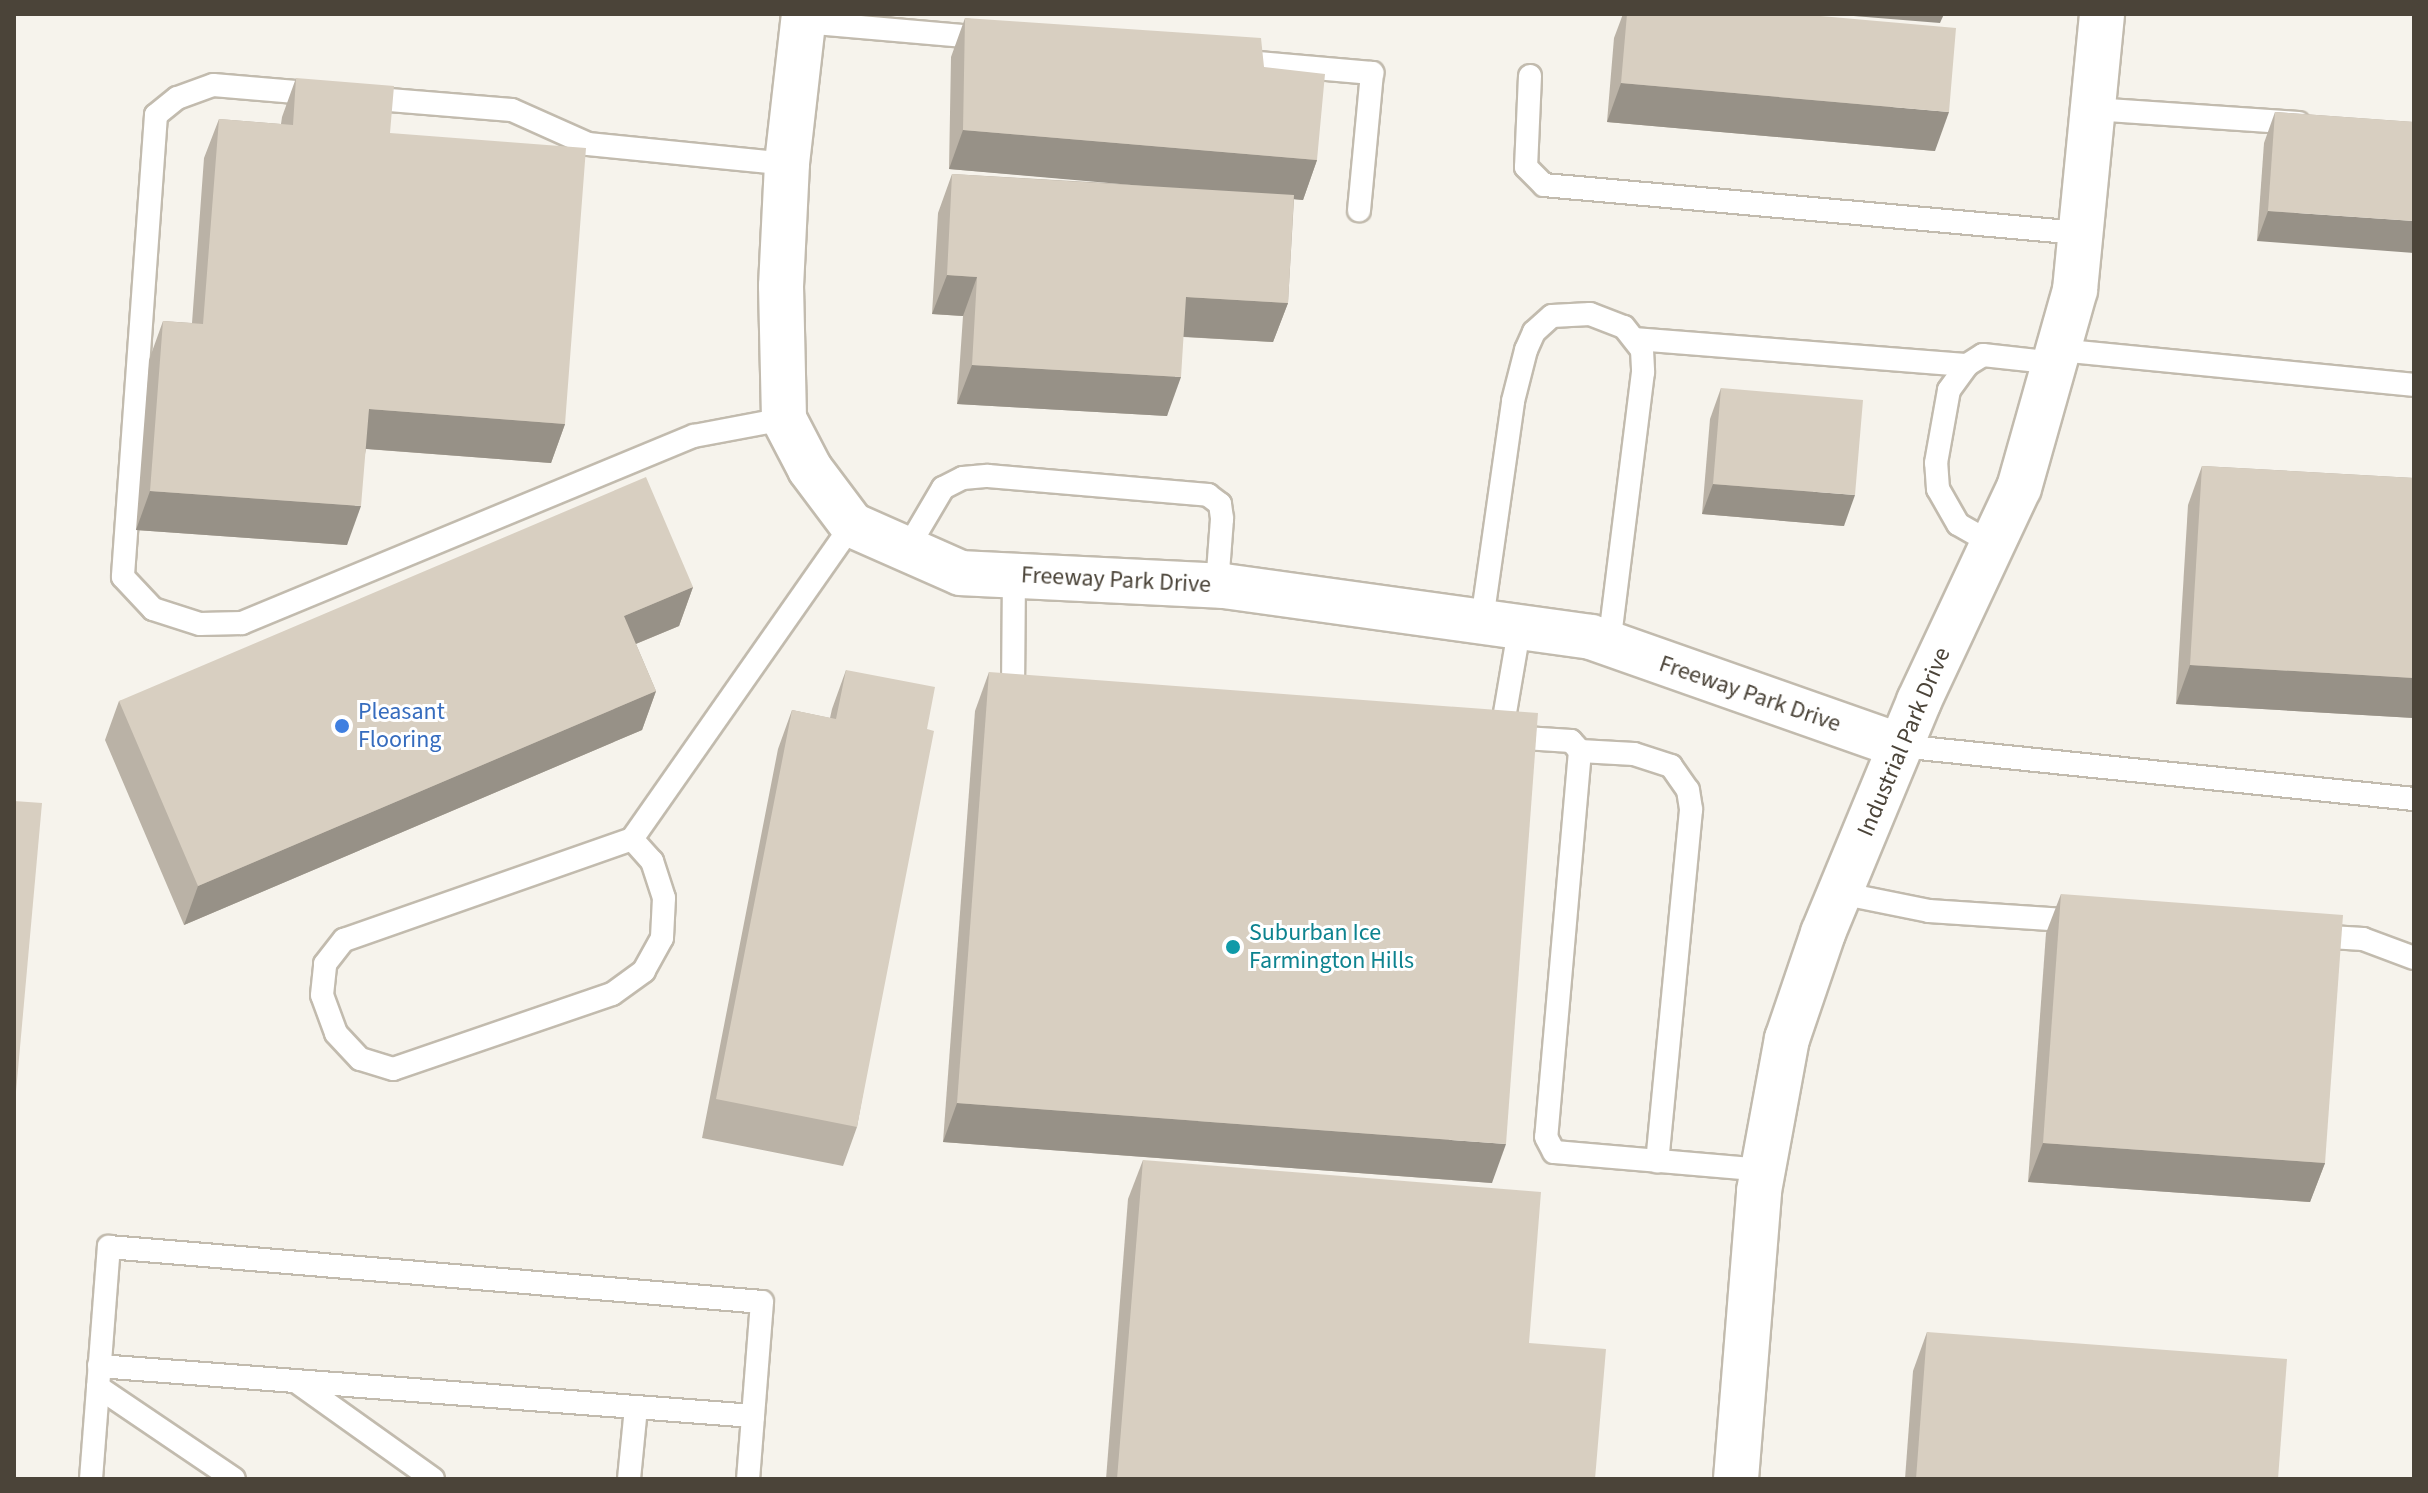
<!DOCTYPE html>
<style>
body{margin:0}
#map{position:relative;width:2428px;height:1493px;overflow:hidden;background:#f6f3ec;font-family:"Source Sans 3",sans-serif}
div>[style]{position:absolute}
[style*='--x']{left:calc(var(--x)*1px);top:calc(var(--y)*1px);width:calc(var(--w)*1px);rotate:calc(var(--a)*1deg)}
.roads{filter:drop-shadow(2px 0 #c2bbae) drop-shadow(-2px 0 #c2bbae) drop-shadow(0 2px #c2bbae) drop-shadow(0 -2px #c2bbae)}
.lane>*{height:22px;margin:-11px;padding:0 11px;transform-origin:11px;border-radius:11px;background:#fff}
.street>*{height:44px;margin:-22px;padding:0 22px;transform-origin:22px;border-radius:22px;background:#fff}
.wall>*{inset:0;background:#bab2a6}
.shaded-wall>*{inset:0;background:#979187}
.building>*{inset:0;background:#d8cfc1}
.dots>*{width:22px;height:22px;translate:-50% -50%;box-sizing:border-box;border:4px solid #fff;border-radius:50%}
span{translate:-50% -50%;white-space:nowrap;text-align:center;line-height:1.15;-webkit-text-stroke:6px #fff;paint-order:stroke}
.street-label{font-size:24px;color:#4b4439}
.shop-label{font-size:24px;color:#366cbe}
.left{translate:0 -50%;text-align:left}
.culture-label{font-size:24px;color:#0d838f}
.frame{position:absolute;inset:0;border:16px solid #4b4439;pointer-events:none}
</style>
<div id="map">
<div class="roads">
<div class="lane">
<div style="--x:803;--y:22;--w:183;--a:5"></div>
<div style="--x:1235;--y:61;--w:138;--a:5"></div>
<div style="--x:1372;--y:73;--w:138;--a:95.4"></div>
<div style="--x:1530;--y:76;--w:91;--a:92.5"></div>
<div style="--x:1526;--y:167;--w:25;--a:45"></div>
<div style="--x:1544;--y:185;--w:538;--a:5.12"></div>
<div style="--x:319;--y:94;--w:106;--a:-175.1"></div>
<div style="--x:213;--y:85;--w:38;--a:160"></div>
<div style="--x:177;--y:98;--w:27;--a:141"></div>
<div style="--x:156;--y:115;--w:463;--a:94.1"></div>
<div style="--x:123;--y:577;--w:44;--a:46.8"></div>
<div style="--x:153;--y:609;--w:49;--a:17.7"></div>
<div style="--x:200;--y:624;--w:42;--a:-1.4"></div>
<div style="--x:242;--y:623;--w:489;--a:-22.5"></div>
<div style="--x:694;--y:436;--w:92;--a:-10.7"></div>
<div style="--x:365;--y:98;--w:147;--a:4.7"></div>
<div style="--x:512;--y:110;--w:83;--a:24.1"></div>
<div style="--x:588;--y:144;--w:200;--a:5.7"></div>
<div style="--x:2093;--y:109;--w:206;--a:3.9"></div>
<div style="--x:1635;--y:339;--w:333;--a:4.5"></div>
<div style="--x:2058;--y:350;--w:358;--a:5.6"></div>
<div style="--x:1993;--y:544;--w:40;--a:-150.3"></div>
<div style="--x:1958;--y:524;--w:40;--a:-119.7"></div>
<div style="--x:1938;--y:489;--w:26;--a:-94"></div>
<div style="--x:1936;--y:463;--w:74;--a:-79.9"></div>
<div style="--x:1949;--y:390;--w:31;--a:-54"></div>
<div style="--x:1967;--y:365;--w:19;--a:-32"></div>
<div style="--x:1983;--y:355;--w:72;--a:6.3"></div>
<div style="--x:907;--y:549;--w:71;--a:-59.5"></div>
<div style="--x:943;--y:488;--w:22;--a:-27"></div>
<div style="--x:963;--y:478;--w:25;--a:-5"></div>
<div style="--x:988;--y:476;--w:221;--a:4.9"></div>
<div style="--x:1208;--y:495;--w:15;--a:37"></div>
<div style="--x:1220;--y:504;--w:15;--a:82"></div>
<div style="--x:1222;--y:519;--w:67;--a:94.3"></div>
<div style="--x:1014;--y:575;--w:119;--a:90.5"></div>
<div style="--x:1013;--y:694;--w:8;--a:23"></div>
<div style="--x:1482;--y:620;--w:221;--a:-81.9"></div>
<div style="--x:1513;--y:401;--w:53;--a:-75.7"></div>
<div style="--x:1526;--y:350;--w:20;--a:-66"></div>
<div style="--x:1534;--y:332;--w:24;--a:-42"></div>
<div style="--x:1552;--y:316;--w:38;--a:-3"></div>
<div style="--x:1590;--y:314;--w:36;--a:21"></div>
<div style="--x:1624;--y:327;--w:29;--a:52"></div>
<div style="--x:1642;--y:350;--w:22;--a:87"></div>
<div style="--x:1643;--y:372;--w:274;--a:97.1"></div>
<div style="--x:1501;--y:736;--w:113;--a:-80.3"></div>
<div style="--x:1509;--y:737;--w:62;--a:3.7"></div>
<div style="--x:1571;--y:741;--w:13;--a:48"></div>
<div style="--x:1580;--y:751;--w:387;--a:95"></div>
<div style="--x:1546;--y:1137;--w:17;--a:62"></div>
<div style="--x:1554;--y:1152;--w:210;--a:4.9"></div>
<div style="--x:1900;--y:746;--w:517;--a:5.89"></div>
<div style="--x:1580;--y:751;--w:54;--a:3.2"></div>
<div style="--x:1634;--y:754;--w:39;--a:18"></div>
<div style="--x:1671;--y:766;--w:29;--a:55"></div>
<div style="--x:1688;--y:790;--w:20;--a:81"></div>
<div style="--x:1691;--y:810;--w:353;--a:95.5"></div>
<div style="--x:632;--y:839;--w:30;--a:48"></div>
<div style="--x:652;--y:861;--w:39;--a:72"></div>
<div style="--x:664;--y:898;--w:40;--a:92.9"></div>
<div style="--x:662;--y:938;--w:38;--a:119"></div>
<div style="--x:644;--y:971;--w:39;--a:144"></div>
<div style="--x:612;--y:994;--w:231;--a:161.1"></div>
<div style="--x:393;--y:1069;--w:34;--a:-163"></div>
<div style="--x:360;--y:1059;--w:35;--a:-133"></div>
<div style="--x:336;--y:1033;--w:40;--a:-110.2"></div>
<div style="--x:322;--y:995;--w:31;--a:-84"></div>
<div style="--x:325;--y:964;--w:31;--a:-52"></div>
<div style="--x:344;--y:940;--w:305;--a:-19.3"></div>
<div style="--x:632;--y:839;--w:383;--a:-55"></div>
<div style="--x:1840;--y:893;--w:91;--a:11.4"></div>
<div style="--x:1929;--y:911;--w:151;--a:3.8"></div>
<div style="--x:2314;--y:936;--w:49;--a:3.5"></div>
<div style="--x:2363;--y:939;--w:54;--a:20.4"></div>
<div style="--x:99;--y:1366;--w:656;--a:4.37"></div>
<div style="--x:297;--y:1382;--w:167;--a:35.5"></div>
<div style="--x:98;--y:1387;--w:164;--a:34.1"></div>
<div style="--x:91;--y:1479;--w:233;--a:-85.6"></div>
<div style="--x:109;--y:1247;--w:655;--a:4.81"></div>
<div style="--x:762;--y:1302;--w:178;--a:94.5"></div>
<div style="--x:629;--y:1479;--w:72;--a:-84.4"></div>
</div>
<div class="street">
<div style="--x:804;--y:14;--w:151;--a:96.5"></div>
<div style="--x:787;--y:164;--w:122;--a:92.8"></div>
<div style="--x:781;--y:286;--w:133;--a:88.7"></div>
<div style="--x:784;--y:419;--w:56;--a:62.5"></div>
<div style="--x:810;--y:469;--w:70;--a:53.1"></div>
<div style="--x:852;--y:525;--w:119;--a:23.8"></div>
<div style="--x:961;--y:573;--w:263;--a:2.8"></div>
<div style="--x:1224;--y:586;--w:371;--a:7.9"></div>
<div style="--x:1591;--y:637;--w:328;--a:19.4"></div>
<div style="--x:1736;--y:1479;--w:289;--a:-85.4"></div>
<div style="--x:1759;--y:1191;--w:155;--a:-79.6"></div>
<div style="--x:1787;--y:1039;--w:112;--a:-71.2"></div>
<div style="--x:1823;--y:933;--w:251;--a:-67.5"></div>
<div style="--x:1919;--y:701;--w:235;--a:-64.9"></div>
<div style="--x:2019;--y:488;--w:206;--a:-74.2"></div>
<div style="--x:2075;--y:290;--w:277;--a:-84.4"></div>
</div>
</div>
<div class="wall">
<div style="clip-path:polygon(1623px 14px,1798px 14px,1935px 151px,1607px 122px,1614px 38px)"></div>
<div style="clip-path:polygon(965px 18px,1264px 67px,1317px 160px,1303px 200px,1294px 199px,1288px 303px,1273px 342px,1183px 337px,1167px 416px,957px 404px,963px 316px,932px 314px,938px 213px,952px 174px,1141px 185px,949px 169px,951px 57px)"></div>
<div style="clip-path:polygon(296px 78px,390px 133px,565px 424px,551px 463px,366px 449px,347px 545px,136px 530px,149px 360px,163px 321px,192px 323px,204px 158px,219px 119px,281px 124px,282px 117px)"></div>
<div style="clip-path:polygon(2275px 112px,2414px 122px,2257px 241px,2264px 143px)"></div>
<div style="clip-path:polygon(1721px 388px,1844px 526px,1702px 514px,1710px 419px)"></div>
<div style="clip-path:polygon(2202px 466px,2414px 478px,2414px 718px,2176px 704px,2188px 505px)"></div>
<div style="clip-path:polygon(693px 587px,679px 626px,636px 644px,656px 691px,642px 730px,184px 925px,105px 740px,119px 701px)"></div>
<div style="clip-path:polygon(846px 670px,927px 729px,857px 1127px,843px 1166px,702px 1138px,778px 749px,792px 710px,830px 718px,832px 709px)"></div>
<div style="clip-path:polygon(989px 672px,1492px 1183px,943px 1142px,975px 711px)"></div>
<div style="clip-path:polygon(2061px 894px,2325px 1163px,2310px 1202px,2028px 1182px,2046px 933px)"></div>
<div style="clip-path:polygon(1143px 1160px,1529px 1343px,1595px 1479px,1106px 1479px,1128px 1199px)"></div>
<div style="clip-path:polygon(1927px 1332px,2278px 1479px,1905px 1479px,1913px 1371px)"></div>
</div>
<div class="shaded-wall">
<div style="clip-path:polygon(1829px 14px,1944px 14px,1940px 23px)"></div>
<div style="clip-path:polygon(1621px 83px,1949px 112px,1935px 151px,1607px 122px)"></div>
<div style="clip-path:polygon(963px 130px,1317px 160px,1303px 200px,949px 169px)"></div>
<div style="clip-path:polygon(2268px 211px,2414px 221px,2414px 253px,2257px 241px)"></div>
<div style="clip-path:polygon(947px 275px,977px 277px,963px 316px,932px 314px)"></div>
<div style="clip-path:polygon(1186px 297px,1288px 303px,1273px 342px,1171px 336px)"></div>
<div style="clip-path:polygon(972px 365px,1181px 377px,1167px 416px,957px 404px)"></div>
<div style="clip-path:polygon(369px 409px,565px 424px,551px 463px,355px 448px)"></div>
<div style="clip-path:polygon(1713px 484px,1855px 495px,1844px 526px,1702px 514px)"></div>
<div style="clip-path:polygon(150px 491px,361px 506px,347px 545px,136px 530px)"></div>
<div style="clip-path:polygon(693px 587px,679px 626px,609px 655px,624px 616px)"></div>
<div style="clip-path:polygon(2190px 665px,2414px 678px,2414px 718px,2176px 704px)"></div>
<div style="clip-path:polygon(656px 691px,642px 730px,184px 925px,198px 886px)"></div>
<div style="clip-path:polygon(957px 1103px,1506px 1144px,1492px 1183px,943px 1142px)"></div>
<div style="clip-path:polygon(2043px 1143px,2325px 1163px,2310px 1202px,2028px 1182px)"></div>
</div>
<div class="building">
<div style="clip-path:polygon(1627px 14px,1798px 14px,1956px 28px,1949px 112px,1621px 83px)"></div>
<div style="clip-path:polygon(965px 18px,1261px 38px,1264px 67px,1325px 74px,1317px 160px,963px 130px)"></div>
<div style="clip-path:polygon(296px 78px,394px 86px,390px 133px,586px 148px,565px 424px,369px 409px,361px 506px,150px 491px,163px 321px,203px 324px,219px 119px,293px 125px)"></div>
<div style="clip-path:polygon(2275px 112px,2414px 122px,2414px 221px,2268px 211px)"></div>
<div style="clip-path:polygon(952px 174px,1294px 195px,1288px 303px,1186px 297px,1181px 377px,972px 365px,977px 277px,947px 275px)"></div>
<div style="clip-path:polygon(1721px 388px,1863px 400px,1855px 495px,1713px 484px)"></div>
<div style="clip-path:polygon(2202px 466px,2414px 478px,2414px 678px,2190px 665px)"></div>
<div style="clip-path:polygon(646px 477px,693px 587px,624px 616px,656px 691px,198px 886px,119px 701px)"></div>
<div style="clip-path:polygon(846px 670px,935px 687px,927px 729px,934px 731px,857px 1127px,716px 1099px,792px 710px,836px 719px)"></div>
<div style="clip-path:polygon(989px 672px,1538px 713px,1506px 1144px,957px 1103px)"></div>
<div style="clip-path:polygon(14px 801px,42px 803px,14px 1114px)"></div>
<div style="clip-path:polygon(2061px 894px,2343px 915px,2325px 1163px,2043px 1143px)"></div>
<div style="clip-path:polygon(1143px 1160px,1541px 1192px,1529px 1343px,1606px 1349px,1595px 1479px,1117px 1479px)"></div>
<div style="clip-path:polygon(1927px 1332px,2287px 1359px,2278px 1479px,1916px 1479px)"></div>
</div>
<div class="dots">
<div style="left:342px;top:726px;background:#3f7fe0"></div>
<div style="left:1233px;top:947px;background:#0f9aa8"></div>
</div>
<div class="street-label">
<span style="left:1116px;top:580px;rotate:3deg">Freeway Park Drive</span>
<span style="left:1750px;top:694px;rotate:19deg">Freeway Park Drive</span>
<span style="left:1904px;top:742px;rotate:-67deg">Industrial Park Drive</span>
</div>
<div class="shop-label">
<span class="left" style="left:358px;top:726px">Pleasant<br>Flooring</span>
</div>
<div class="culture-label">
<span class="left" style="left:1249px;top:947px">Suburban Ice<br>Farmington Hills</span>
</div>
<div class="frame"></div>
</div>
